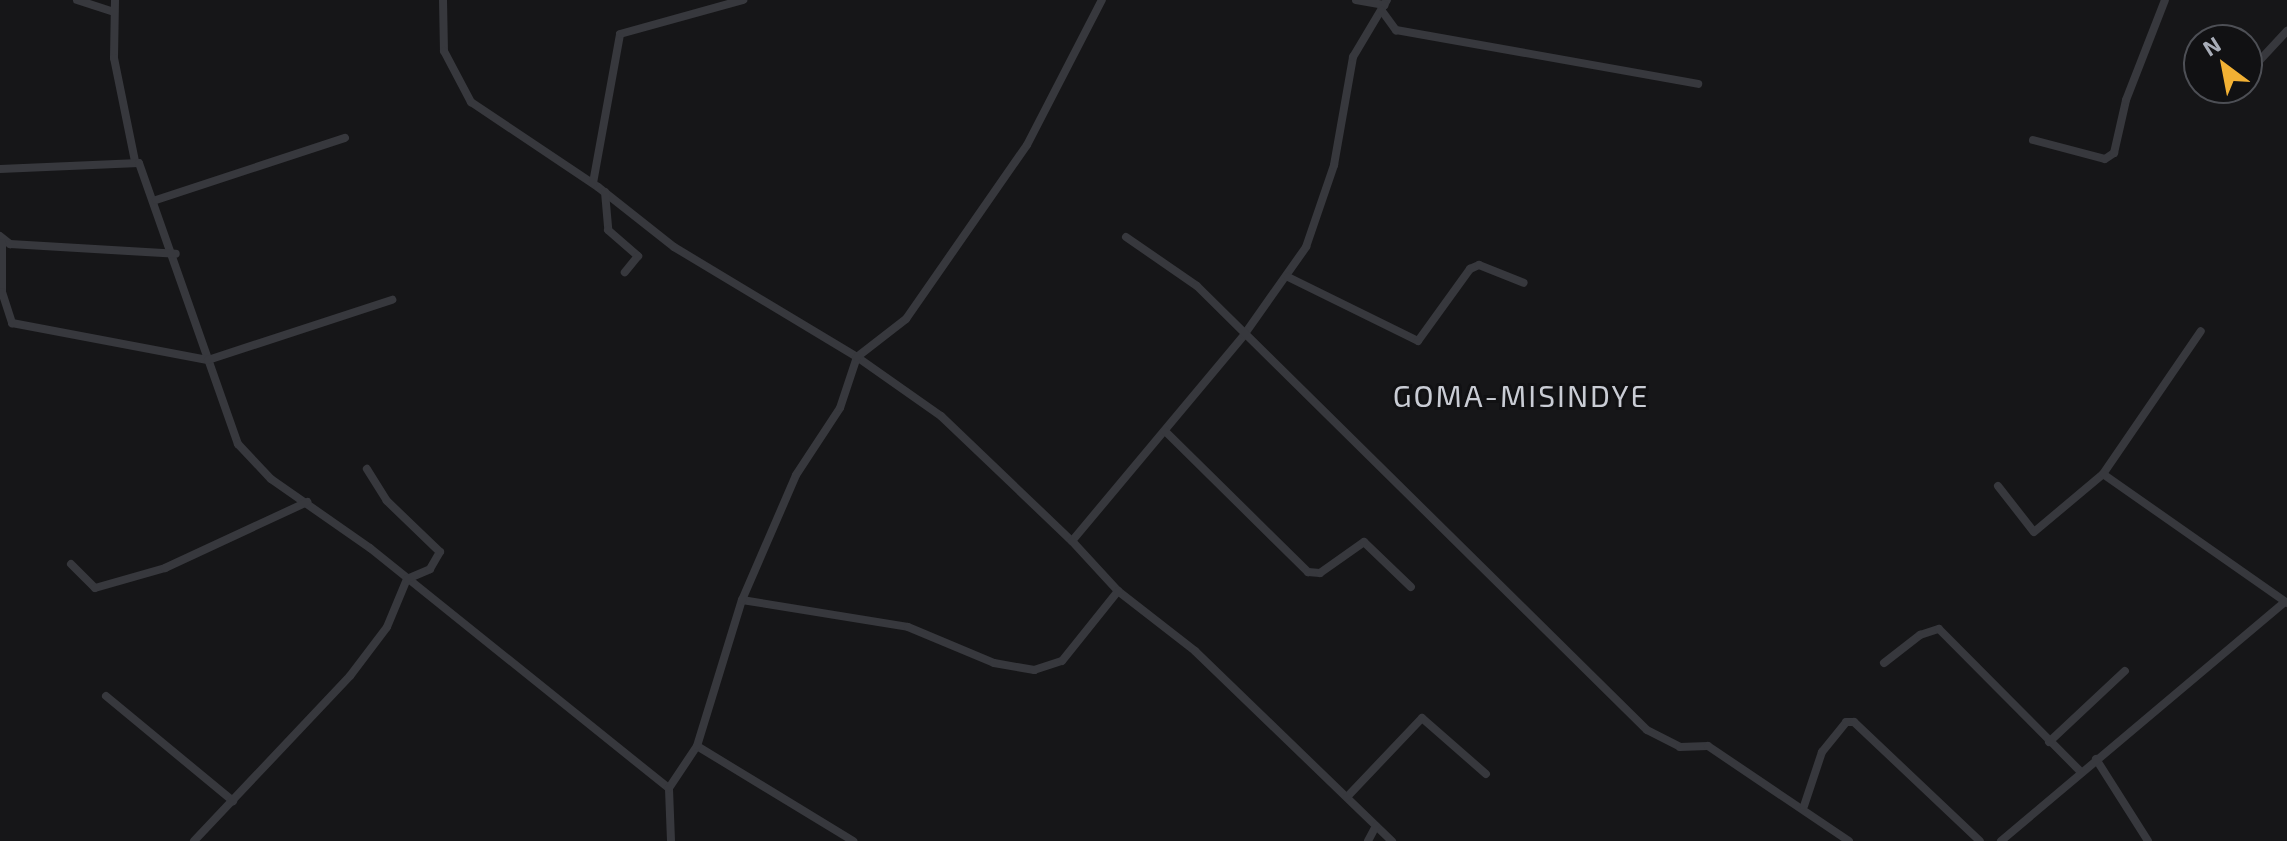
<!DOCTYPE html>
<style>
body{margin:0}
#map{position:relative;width:2287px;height:841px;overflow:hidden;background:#161618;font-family:"Exo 2",sans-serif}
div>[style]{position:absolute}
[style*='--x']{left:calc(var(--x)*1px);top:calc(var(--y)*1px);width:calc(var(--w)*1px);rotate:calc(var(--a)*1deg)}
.street>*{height:8px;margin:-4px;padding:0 4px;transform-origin:4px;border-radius:4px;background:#37383d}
span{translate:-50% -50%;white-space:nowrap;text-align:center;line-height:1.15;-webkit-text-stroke:6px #111113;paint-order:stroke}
.quarter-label{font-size:30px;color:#c9ccd4;letter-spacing:2px}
.north{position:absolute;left:2183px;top:24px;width:80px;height:80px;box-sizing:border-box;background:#111113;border:2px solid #4d4f55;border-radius:50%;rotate:328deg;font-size:22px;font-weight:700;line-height:32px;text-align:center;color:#a8adb8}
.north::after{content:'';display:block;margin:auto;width:28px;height:36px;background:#f2b134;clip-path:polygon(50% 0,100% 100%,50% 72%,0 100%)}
</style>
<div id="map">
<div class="street">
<div style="--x:77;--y:0;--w:39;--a:18"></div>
<div style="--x:115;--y:0;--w:58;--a:91"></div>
<div style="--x:114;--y:58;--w:105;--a:78.5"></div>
<div style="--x:443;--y:0;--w:51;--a:88.9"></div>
<div style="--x:444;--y:51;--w:58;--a:62.1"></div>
<div style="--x:471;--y:102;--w:153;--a:33.8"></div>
<div style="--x:598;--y:187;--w:97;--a:38.3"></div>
<div style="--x:674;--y:247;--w:214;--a:31"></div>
<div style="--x:857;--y:357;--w:103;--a:35.1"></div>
<div style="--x:941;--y:416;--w:181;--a:43.7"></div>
<div style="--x:1072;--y:541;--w:268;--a:-50.1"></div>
<div style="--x:1244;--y:335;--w:108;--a:-54.8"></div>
<div style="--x:1306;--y:247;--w:87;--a:-71.1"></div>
<div style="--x:1334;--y:165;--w:110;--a:-80"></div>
<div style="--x:1353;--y:57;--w:66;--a:-59.2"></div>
<div style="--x:1356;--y:0;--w:29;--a:10"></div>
<div style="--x:1382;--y:11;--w:24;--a:54"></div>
<div style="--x:1396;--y:30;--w:307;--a:10.1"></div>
<div style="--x:2247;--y:74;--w:59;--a:-47.1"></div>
<div style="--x:2219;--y:99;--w:17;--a:-40"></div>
<div style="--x:2033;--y:140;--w:74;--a:14.8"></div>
<div style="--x:2105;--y:159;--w:11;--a:-34"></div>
<div style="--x:2114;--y:153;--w:54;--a:-77.2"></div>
<div style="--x:2126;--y:100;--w:107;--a:-68.7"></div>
<div style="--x:0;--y:169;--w:139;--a:-2.5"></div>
<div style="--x:139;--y:163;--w:298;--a:70.6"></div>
<div style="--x:238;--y:444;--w:48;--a:46.7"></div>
<div style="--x:271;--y:479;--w:121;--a:34.9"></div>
<div style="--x:370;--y:548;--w:383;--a:38.8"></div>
<div style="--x:593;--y:183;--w:151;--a:-79.7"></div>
<div style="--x:620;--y:34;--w:128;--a:-15.5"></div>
<div style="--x:605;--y:192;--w:38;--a:85"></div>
<div style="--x:608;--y:230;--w:40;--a:41"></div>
<div style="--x:638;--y:256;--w:21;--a:129"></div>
<div style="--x:156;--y:200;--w:199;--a:-18.2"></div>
<div style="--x:0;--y:236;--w:13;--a:39"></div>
<div style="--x:10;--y:244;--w:166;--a:3.4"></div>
<div style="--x:1126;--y:237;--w:86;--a:34.6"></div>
<div style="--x:1197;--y:286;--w:632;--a:44.62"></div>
<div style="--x:1647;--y:730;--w:37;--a:27"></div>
<div style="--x:1680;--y:747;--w:28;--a:-2"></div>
<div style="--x:1708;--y:746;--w:170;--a:34"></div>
<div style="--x:2;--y:243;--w:49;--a:90"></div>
<div style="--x:2;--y:292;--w:33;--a:72"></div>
<div style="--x:12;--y:323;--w:199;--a:10.7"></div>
<div style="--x:208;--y:360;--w:194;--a:-18.1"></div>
<div style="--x:1288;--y:277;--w:145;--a:26.2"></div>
<div style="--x:1418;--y:341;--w:89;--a:-54.2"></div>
<div style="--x:1470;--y:269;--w:10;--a:-24"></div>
<div style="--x:1479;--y:265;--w:48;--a:21.8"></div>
<div style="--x:1165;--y:431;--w:201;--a:44.6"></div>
<div style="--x:1308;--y:572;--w:12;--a:5"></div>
<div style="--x:1320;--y:573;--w:54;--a:-35.2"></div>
<div style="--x:1364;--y:542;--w:65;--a:43.8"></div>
<div style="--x:2103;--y:474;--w:173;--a:-55.6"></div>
<div style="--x:1998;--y:486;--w:58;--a:52"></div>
<div style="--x:2034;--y:532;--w:90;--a:-40"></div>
<div style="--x:2103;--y:474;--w:225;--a:35"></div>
<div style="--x:1072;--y:541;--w:68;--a:47.4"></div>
<div style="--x:1118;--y:591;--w:98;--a:37.9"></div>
<div style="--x:1195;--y:651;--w:274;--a:44"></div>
<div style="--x:71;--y:564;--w:34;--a:45"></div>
<div style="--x:95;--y:588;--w:73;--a:-15.9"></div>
<div style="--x:165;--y:568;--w:157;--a:-24.9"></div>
<div style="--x:742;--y:600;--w:168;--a:9.2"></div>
<div style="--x:908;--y:627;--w:93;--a:22.7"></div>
<div style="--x:994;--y:663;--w:41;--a:9.9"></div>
<div style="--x:1034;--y:670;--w:29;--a:-18"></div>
<div style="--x:1062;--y:661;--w:90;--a:-51.3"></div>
<div style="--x:1884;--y:663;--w:46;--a:-37.9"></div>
<div style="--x:1920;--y:635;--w:20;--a:-18"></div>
<div style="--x:1939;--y:629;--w:202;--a:45.2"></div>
<div style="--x:106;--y:696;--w:165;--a:39.6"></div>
<div style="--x:2049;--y:742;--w:104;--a:-43.1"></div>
<div style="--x:697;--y:746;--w:183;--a:31.3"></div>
<div style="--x:2096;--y:759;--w:97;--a:57.6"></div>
<div style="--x:1347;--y:797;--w:109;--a:-46.5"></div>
<div style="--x:1422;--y:718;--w:85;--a:41.2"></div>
<div style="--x:1804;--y:806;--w:57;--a:-71.6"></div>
<div style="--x:1822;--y:752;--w:38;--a:-51"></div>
<div style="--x:1846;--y:722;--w:8;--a:0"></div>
<div style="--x:1854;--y:722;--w:173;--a:43.4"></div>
<div style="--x:194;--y:841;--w:227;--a:-46.6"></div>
<div style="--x:350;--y:676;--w:61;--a:-52.9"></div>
<div style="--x:387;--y:627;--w:52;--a:-67.4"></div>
<div style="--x:407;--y:579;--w:25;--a:-23"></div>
<div style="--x:430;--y:569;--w:20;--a:-60"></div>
<div style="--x:440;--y:552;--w:74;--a:-136.1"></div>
<div style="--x:387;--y:501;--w:38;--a:-122"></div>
<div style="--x:671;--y:841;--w:53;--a:-92.2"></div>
<div style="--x:669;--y:788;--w:50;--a:-56.3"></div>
<div style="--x:697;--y:746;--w:153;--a:-72.9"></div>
<div style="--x:742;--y:600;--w:136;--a:-66.6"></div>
<div style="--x:796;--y:475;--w:80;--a:-56.7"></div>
<div style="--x:840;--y:408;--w:54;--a:-71.6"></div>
<div style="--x:857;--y:357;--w:62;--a:-37.8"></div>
<div style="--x:906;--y:319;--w:212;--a:-55.2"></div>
<div style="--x:1027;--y:145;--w:163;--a:-62.7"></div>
<div style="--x:1368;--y:841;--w:17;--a:-62"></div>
<div style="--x:2001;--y:841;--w:370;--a:-40.1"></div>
</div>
<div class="quarter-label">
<span style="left:1521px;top:395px">GOMA-MISINDYE</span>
</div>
<div class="north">N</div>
</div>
